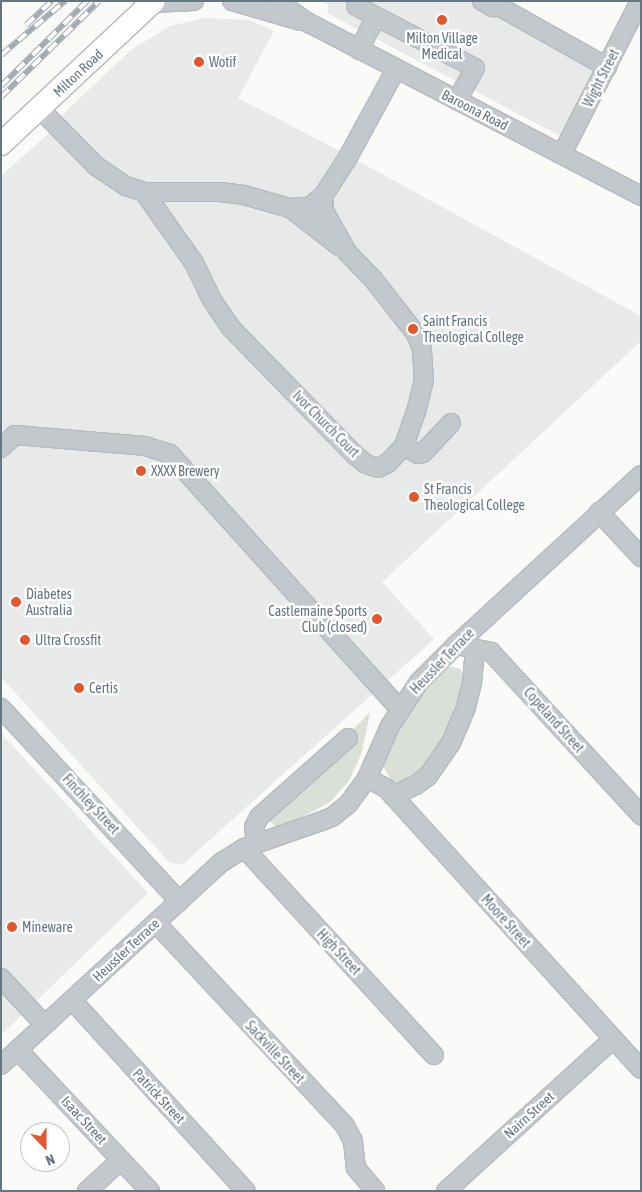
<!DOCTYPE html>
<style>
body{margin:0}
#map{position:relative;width:642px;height:1192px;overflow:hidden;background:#fafaf8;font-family:"Asap Condensed",sans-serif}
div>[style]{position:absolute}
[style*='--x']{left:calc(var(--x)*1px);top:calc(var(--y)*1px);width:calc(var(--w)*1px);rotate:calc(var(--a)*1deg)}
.built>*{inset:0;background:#e8e9e9}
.green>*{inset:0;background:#dadfd7}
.roads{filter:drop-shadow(1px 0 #b5babe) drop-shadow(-1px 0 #b5babe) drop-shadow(0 1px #b5babe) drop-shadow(0 -1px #b5babe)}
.minor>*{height:18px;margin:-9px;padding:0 9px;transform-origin:9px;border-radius:9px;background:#c3c8cc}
.major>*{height:22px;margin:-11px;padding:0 11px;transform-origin:11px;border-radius:11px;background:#fff}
.rail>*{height:5.5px;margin-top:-2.75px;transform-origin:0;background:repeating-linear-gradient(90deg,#fff 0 11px,#a2aab0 0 22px);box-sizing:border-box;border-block:1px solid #a2aab0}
.dots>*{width:14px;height:14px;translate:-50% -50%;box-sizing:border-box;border:2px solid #fff;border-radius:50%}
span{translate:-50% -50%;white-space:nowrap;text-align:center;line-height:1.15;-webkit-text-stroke:5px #fff;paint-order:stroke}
.poi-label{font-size:14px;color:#657683}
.left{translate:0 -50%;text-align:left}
.right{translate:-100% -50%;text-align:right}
.street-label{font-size:14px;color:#657683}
.frame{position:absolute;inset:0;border:2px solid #657683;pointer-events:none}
.north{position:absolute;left:20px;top:1122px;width:50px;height:50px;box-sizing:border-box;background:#fff;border:1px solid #c1c8cd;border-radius:50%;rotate:158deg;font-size:14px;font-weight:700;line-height:20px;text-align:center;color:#657683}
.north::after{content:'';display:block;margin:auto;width:18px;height:22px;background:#e4572e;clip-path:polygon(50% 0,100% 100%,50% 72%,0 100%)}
</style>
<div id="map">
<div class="built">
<div style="clip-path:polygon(322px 1px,500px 1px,601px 59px,560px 136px,327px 13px,329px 5px)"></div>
<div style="clip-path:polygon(204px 18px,249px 20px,274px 31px,238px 98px,353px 158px,641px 316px,641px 341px,382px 582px,434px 639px,183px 864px,170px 863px,1px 677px,1px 176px,48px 134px,64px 113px,131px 50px,170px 26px)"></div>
<div style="clip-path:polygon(1px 733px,148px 893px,1px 1035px)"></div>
</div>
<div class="green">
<div style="clip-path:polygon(447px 666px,461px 669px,465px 688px,441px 746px,412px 780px,396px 787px,382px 765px,407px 708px)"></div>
<div style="clip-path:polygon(370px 712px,362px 752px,349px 781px,329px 803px,296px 820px,275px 826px,266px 818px)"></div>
</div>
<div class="roads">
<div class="minor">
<div style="--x:143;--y:1;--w:9;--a:13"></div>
<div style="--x:152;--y:3;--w:42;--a:-2.7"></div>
<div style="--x:232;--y:1;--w:72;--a:16.2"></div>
<div style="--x:277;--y:1;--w:39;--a:35"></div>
<div style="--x:309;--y:23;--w:374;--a:27.5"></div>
<div style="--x:482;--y:1;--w:13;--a:29"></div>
<div style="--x:493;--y:7;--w:7;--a:0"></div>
<div style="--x:500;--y:7;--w:123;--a:29.3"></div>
<div style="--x:356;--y:6;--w:134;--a:27.5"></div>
<div style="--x:475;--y:68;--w:37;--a:119"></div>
<div style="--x:359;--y:50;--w:37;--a:-63"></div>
<div style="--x:40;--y:109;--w:80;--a:45.5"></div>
<div style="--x:96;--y:166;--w:36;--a:34"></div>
<div style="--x:126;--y:186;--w:19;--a:18"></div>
<div style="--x:144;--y:192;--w:76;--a:0"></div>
<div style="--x:220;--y:192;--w:24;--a:7"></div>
<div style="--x:244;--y:195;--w:48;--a:15.8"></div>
<div style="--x:290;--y:208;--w:19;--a:-3"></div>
<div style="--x:309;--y:207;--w:18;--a:-38"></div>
<div style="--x:323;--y:196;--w:44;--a:-57"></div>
<div style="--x:347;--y:159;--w:102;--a:-61.4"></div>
<div style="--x:562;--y:154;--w:172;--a:-63"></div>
<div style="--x:144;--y:192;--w:87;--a:54.8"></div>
<div style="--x:194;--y:263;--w:41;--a:64.1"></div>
<div style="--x:212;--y:300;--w:32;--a:56"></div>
<div style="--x:230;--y:327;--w:179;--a:45.7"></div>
<div style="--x:355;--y:455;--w:14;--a:39"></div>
<div style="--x:366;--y:464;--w:13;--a:18"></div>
<div style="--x:378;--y:468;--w:11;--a:-27"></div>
<div style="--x:388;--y:463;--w:23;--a:-47"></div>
<div style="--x:404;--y:446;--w:36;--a:-71"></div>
<div style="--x:416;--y:412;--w:33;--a:-76"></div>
<div style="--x:424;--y:380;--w:31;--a:-94"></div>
<div style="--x:422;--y:349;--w:16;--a:-112"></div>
<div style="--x:416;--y:334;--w:70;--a:-128"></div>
<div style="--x:373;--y:279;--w:37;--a:-134"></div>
<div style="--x:347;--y:252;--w:47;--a:-119.3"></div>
<div style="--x:324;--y:211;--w:15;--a:-94"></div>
<div style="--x:290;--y:208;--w:62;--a:37.8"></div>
<div style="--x:404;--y:446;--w:16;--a:30"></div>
<div style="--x:418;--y:454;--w:5;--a:-11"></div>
<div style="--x:423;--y:453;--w:41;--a:-47"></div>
<div style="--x:1;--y:448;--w:19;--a:-43"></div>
<div style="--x:15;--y:435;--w:130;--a:4.8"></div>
<div style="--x:145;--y:446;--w:26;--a:18"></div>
<div style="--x:170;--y:454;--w:343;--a:48"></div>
<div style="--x:599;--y:512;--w:62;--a:47"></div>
<div style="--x:456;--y:645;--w:36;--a:11"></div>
<div style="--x:491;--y:652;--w:222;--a:47.4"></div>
<div style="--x:1;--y:708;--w:263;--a:47.3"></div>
<div style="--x:367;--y:778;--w:21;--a:28"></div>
<div style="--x:386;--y:788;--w:379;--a:47.8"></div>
<div style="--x:393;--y:796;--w:25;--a:-26"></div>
<div style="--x:416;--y:785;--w:15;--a:-37"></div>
<div style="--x:428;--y:776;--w:40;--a:-55.1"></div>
<div style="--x:451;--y:743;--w:39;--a:-67"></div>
<div style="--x:466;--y:707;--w:25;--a:-76"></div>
<div style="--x:472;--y:683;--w:35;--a:-85"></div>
<div style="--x:256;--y:843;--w:16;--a:-97"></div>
<div style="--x:254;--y:827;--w:11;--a:-63"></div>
<div style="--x:259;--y:817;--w:119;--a:-41.6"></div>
<div style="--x:244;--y:848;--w:281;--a:47.5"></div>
<div style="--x:156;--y:923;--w:277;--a:47"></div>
<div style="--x:345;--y:1126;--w:17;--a:62"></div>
<div style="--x:353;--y:1141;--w:27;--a:84"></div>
<div style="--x:356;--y:1168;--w:30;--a:50"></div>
<div style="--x:1;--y:978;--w:64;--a:46.9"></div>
<div style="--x:72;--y:1000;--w:258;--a:47.7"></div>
<div style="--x:18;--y:1050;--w:193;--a:46.9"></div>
<div style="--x:1;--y:1065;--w:300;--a:-42.6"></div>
<div style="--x:222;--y:862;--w:26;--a:-32"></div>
<div style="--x:244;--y:848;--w:83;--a:-19.1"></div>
<div style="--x:322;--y:821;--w:11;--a:-22"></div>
<div style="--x:332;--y:817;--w:22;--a:-39"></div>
<div style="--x:349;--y:803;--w:31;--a:-54"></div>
<div style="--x:367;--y:778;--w:57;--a:-66.1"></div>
<div style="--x:390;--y:726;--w:53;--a:-56.6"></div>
<div style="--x:419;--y:682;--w:52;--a:-45"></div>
<div style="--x:456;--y:645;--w:251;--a:-42.6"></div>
<div style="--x:87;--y:1191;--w:46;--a:-42.4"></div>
<div style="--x:446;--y:1191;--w:226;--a:-42.3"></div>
</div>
<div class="major">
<div style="--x:1;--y:144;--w:209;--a:-43.1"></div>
</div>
</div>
<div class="rail">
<div style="--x:26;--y:25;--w:35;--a:-43"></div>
<div style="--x:1;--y:55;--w:84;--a:-40.2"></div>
<div style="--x:1;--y:86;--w:121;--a:-44.7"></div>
<div style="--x:1;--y:97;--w:137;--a:-44.4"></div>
</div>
<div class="dots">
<div style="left:442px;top:20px;background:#e4572e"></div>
<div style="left:199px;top:62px;background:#e4572e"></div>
<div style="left:413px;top:329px;background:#e4572e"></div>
<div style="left:141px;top:471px;background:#e4572e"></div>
<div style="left:414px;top:497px;background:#e4572e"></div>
<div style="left:16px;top:602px;background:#e4572e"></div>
<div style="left:377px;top:619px;background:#e4572e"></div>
<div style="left:25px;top:640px;background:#e4572e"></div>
<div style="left:79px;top:688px;background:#e4572e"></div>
<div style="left:12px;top:927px;background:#e4572e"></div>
</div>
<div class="poi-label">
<span style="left:442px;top:46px">Milton Village<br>Medical</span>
<span class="left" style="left:209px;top:62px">Wotif</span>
<span class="left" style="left:423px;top:329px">Saint Francis<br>Theological College</span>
<span class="left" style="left:151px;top:471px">XXXX Brewery</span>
<span class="left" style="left:424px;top:497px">St Francis<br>Theological College</span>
<span class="left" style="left:26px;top:602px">Diabetes<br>Australia</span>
<span class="right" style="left:367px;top:619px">Castlemaine Sports<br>Club (closed)</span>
<span class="left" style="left:35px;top:640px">Ultra Crossfit</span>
<span class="left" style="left:89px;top:688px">Certis</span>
<span class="left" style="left:22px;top:927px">Mineware</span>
</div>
<div class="street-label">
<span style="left:78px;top:73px;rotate:-43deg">Milton Road</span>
<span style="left:601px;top:78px;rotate:-63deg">Wight Street</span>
<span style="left:475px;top:110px;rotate:27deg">Baroona Road</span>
<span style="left:326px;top:424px;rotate:45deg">Ivor Church Court</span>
<span style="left:442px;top:661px;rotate:-46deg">Heussler Terrace</span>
<span style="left:554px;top:720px;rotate:48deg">Copeland Street</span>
<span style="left:91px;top:804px;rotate:47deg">Finchley Street</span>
<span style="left:506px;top:921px;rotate:48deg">Moore Street</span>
<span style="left:126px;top:950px;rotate:-43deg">Heussler Terrace</span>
<span style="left:339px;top:952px;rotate:47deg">High Street</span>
<span style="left:275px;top:1052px;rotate:47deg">Sackville Street</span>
<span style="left:159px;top:1096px;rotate:47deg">Patrick Street</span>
<span style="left:529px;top:1115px;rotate:-42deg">Nairn Street</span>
<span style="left:84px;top:1120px;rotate:47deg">Isaac Street</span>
</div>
<div class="frame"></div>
<div class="north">N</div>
</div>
